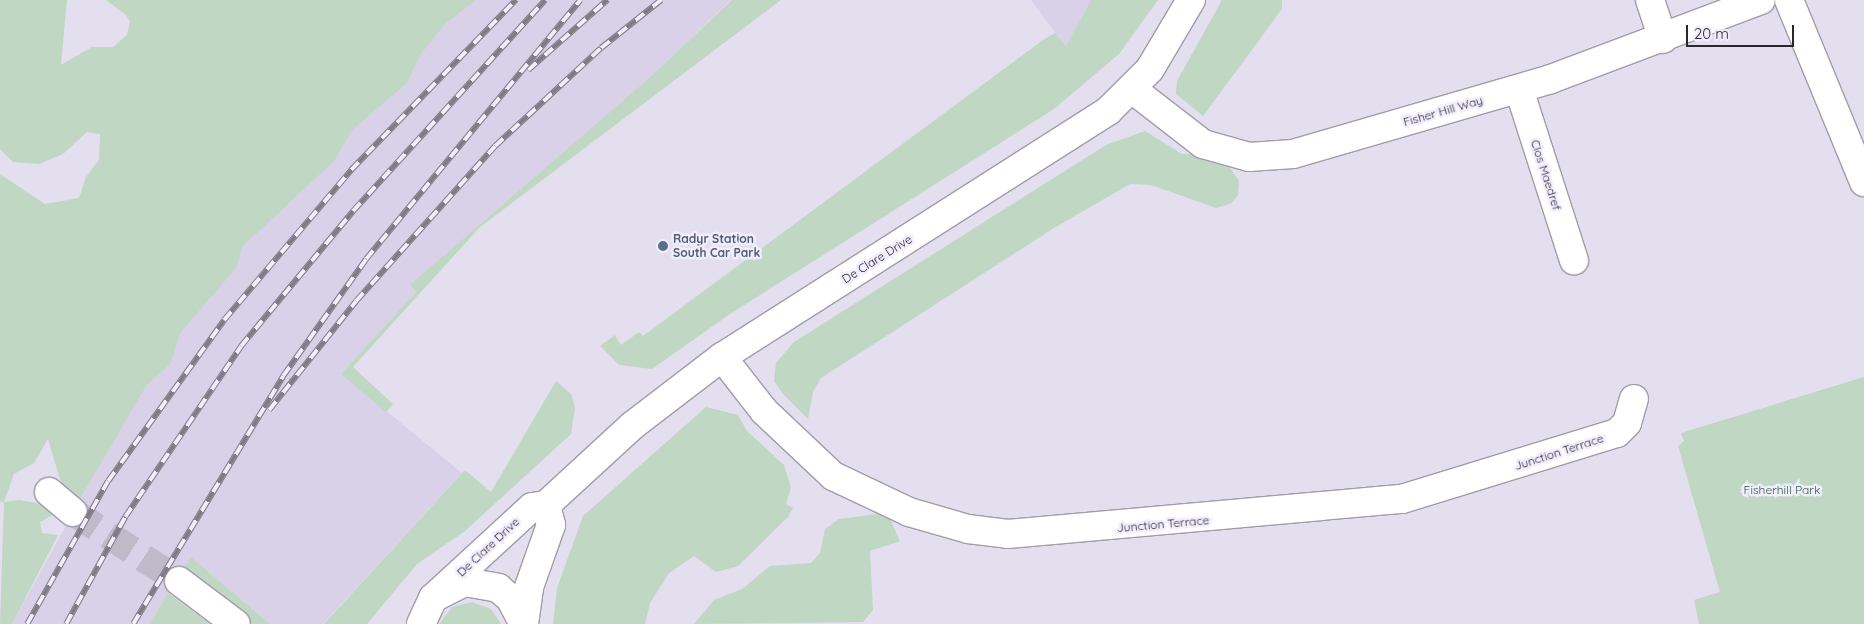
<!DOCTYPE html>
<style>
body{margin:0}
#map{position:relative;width:1864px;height:624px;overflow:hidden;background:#e4dfef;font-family:Quicksand,sans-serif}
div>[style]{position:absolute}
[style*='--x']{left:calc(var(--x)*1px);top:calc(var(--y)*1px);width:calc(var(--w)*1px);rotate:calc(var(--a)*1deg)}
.built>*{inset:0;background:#d8d1e8}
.green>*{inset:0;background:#bfd7c3}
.street-tunnel>*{height:28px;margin-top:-14px;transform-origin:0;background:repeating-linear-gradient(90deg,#bfbac8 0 28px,transparent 0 42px)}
.roads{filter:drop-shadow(1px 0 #a09caa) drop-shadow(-1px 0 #a09caa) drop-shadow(0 1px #a09caa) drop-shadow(0 -1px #a09caa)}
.street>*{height:28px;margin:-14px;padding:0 14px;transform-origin:14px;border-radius:14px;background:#fff}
.rail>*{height:5.5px;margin-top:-2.75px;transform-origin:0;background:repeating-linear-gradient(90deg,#f1edfd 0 11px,#7f7c87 0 22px);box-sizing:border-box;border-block:1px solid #7f7c87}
.dots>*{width:14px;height:14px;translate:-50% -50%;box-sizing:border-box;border:2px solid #f1edfd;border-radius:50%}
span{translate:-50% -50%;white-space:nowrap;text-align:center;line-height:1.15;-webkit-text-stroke:5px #f1edfd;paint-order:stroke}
.street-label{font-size:12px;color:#29272d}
.service-label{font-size:12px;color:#4e5e75;font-weight:700}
.left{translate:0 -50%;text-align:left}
.park-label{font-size:12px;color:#31653f}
.scale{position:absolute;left:1686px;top:25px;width:108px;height:22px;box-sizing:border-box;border:2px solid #29272d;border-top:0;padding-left:6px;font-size:15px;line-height:18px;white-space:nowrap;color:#29272d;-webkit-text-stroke:4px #f1edfd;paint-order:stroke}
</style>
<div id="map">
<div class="built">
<div style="clip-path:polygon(465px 0,731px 0,648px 79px,410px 286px,416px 292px,341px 374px,462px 473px,323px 624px,270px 624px,191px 557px,150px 624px,12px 624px,143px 385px,246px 235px)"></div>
<div style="clip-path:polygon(1031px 0,1091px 0,1066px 47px)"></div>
</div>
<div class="green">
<div style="clip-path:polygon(0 0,67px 0,61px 65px,92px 47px,113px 47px,127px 35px,130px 22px,126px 15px,106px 0,476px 0,445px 24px,420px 55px,407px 83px,352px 130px,335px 160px,243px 246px,236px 268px,180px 333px,171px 363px,146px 386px,77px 504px,65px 496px,48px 439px,34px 463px,14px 474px,4px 502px,19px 500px,52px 506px,53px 515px,40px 522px,42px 533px,58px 535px,12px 624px,0 624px,4px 503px,0 501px,0 174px,45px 204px,79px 198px,86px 177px,99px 160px,100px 134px,87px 132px,63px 154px,39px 164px,13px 162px,0 149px)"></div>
<div style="clip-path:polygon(732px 0,781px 0,480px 227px,353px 367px,393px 404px,386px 412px,341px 374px,416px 292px,410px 285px,648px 79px)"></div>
<div style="clip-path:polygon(1091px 0,1158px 0,1119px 54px,1054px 109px,730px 314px,652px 369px,619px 365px,600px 346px,615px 335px,621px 345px,639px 332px,643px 336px,1043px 40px,1055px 33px,1066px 46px)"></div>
<div style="clip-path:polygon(1222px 0,1282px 0,1282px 9px,1203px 116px,1176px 94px,1177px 81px)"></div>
<div style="clip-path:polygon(1145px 131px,1182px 154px,1202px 154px,1230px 168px,1239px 181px,1238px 195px,1232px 203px,1216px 208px,1151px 185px,1130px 184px,1054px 228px,821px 378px,813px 392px,808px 419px,783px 394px,774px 381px,776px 363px,794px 342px,1106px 145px)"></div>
<div style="clip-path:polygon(1864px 377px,1864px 624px,1699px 624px,1694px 600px,1720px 592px,1678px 446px,1684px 441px,1681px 433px)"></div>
<div style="clip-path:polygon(556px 381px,571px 394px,575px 408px,571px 434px,465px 531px,417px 564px,367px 624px,324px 624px,465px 470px,491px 492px)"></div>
<div style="clip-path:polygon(706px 407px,738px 415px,747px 431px,784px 465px,791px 488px,786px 504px,793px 508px,788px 517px,738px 566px,716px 572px,694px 556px,669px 573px,650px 603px,645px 624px,553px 624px,557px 588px,583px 516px)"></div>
<div style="clip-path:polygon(878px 514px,890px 519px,900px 541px,870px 551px,873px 610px,863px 622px,694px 624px,714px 600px,742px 589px,770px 566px,811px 563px,820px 553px,825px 529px,839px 519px)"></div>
<div style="clip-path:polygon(191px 557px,270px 624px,253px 624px,182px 571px)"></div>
<div style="clip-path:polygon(168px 593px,210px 624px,150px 624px)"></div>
<div style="clip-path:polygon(472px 602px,491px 609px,501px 624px,439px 624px,452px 607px)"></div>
</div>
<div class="street-tunnel">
<div style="--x:73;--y:512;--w:126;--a:33.1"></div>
</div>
<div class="roads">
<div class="street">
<div style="--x:1650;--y:0;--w:41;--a:71.6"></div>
<div style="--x:1789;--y:0;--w:197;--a:67.6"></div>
<div style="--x:1132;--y:89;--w:90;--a:37.8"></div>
<div style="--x:1203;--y:144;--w:48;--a:15.8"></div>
<div style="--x:1249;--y:157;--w:44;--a:-3.9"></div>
<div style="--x:1293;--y:154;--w:269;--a:-16.2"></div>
<div style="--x:1551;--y:79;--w:224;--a:-20.6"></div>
<div style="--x:1519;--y:89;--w:180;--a:72.2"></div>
<div style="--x:722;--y:357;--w:68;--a:52.1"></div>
<div style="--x:764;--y:411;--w:95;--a:43.3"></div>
<div style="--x:833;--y:476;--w:84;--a:25.3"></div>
<div style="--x:909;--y:512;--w:61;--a:16.1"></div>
<div style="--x:968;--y:529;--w:40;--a:7.1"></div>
<div style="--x:1008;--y:534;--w:396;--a:-5.1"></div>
<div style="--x:1402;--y:499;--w:225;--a:-17.1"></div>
<div style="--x:1617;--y:433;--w:14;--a:-45"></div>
<div style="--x:1627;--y:423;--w:25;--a:-74"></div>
<div style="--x:49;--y:492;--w:31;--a:40"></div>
<div style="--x:179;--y:581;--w:71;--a:37"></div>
<div style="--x:433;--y:598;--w:134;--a:-42.6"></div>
<div style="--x:532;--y:507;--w:14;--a:-8"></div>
<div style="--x:546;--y:505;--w:118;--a:-42.6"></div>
<div style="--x:633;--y:425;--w:112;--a:-37.4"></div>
<div style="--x:722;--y:357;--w:458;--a:-32.5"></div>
<div style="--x:1108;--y:111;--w:59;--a:-45"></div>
<div style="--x:1150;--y:69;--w:80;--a:-59.3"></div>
<div style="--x:421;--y:624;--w:29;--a:-65"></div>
<div style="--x:433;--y:598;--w:36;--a:-27"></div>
<div style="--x:465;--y:582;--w:34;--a:10"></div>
<div style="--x:498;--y:588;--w:16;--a:40"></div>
<div style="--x:510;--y:598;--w:30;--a:62"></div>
<div style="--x:524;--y:624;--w:37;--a:-82"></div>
<div style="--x:529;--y:587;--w:66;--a:-70.5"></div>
<div style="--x:551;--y:525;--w:21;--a:-104"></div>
</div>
</div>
<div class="rail">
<div style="--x:528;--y:70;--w:106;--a:-41.5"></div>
<div style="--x:269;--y:410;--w:139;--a:-51.4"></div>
<div style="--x:356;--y:301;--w:208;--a:-48.1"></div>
<div style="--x:495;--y:146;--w:144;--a:-42.8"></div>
<div style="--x:601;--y:48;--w:77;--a:-38.7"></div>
<div style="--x:27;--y:624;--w:164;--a:-60.5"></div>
<div style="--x:108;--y:481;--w:198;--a:-54.2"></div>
<div style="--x:224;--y:320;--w:197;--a:-49.7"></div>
<div style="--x:351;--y:170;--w:237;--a:-45.9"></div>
<div style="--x:66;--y:624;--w:122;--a:-61.1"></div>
<div style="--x:125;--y:517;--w:207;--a:-55.8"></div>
<div style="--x:241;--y:346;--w:175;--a:-50.3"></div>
<div style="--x:353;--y:211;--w:285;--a:-47.7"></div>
<div style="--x:133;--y:624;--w:290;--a:-58.8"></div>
<div style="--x:283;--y:376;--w:143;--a:-54.6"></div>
<div style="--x:366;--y:259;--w:336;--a:-50.4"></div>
</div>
<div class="dots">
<div style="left:663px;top:246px;background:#5c6f8a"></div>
</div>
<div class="street-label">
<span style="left:1443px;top:111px;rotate:-16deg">Fisher Hill Way</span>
<span style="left:1546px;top:175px;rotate:72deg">Clos Maedref</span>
<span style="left:877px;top:259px;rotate:-32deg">De Clare Drive</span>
<span style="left:1559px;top:452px;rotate:-18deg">Junction Terrace</span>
<span style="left:1163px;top:524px;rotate:-5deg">Junction Terrace</span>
<span style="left:488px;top:547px;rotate:-43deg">De Clare Drive</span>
</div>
<div class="service-label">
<span class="left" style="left:673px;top:246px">Radyr Station<br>South Car Park</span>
</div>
<div class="park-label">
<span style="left:1782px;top:490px">Fisherhill Park</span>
</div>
<div class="scale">20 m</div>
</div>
